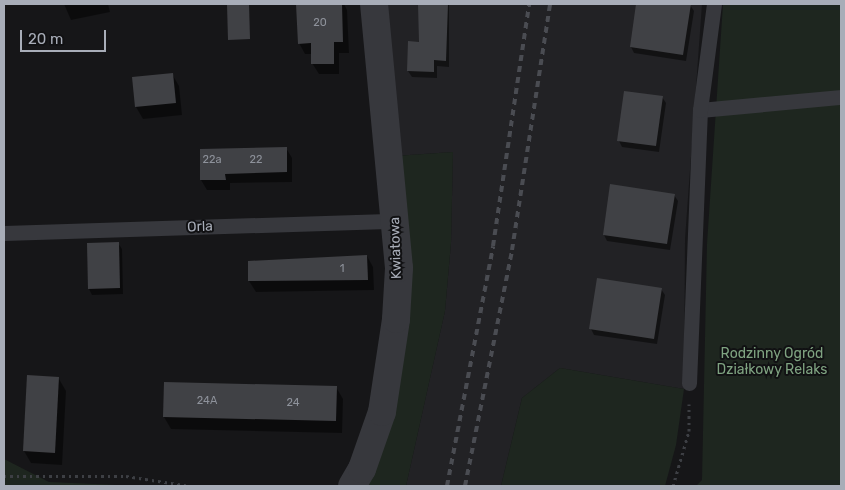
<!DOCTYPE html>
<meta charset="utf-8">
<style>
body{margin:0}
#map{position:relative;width:845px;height:490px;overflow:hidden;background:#161618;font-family:Rubik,sans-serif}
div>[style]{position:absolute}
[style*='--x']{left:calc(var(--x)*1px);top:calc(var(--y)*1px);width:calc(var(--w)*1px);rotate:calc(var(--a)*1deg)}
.built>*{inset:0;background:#222225}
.green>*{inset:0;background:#1e261f}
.shadow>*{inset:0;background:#0007}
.building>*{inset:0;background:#404145}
.path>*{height:3px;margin-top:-1.5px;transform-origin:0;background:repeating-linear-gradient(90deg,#3d3f44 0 2.5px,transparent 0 6.5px)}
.lane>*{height:15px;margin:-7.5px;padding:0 7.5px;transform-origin:7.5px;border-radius:7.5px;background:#37383d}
.street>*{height:28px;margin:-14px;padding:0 14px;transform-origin:14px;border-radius:14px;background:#37383d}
.rail>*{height:4px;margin-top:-2px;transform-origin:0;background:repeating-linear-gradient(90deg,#4a4c52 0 6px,transparent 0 11px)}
span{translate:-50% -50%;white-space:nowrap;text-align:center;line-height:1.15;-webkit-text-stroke:4px #111113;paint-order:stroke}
.number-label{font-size:11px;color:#8e929b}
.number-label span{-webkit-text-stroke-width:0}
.street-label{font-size:14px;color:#a8adb8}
.park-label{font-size:14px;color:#7fa381}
.frame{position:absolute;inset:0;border:5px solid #a8adb8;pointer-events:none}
.scale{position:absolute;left:20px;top:30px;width:86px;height:22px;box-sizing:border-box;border:2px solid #a8adb8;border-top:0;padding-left:6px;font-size:15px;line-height:18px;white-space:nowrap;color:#a8adb8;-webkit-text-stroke:4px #111113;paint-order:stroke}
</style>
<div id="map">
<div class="built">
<div style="clip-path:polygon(382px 4px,702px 4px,685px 239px,684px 389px,560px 368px,522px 398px,501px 486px,406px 486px,445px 311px,451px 243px,453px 152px,395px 156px)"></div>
</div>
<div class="green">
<div style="clip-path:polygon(723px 4px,841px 4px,841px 486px,696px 486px,702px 480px,707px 244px)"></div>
<div style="clip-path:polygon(453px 152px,451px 243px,445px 311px,406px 486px,365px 486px,390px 412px,395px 156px)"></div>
<div style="clip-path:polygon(560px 368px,684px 389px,676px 445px,665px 486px,501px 486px,522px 398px)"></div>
<div style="clip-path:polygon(4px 459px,49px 482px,141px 486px,4px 486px)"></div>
</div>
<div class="shadow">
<div style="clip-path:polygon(64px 4px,108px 4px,110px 12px,71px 20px)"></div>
<div style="clip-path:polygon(297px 4px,344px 4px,347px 10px,349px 53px,339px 53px,339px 74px,319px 74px,312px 63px,312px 54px,305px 54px,299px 43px)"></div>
<div style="clip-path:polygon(419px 4px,449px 4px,449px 67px,437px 66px,437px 78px,412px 77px,408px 71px,421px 43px)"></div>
<div style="clip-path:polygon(637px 4px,690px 5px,694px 11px,686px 61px,634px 53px,631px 47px)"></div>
<div style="clip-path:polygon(172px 74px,179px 86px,182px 115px,143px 119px,136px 107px,134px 78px)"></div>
<div style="clip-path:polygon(662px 97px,666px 103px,659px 152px,622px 147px,619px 141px)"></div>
<div style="clip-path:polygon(286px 148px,292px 158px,292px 182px,230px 183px,230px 190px,207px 190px,201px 180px,201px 150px)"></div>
<div style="clip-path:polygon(674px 195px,678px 201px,670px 250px,607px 241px,604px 235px)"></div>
<div style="clip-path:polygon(118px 243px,122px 249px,123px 294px,92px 295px,89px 289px,88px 245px)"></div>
<div style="clip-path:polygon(367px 256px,373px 267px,374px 290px,256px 292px,249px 281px)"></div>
<div style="clip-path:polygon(661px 289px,665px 295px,657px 344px,594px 335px,591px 329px)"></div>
<div style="clip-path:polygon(59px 379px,66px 391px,62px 465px,31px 463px,24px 451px)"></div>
<div style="clip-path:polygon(336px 387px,343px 399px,342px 433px,171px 429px,164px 417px)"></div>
</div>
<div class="building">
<div style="clip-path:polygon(227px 4px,249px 4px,250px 39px,228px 40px)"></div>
<div style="clip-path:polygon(296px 4px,342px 4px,343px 42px,334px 42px,334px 64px,311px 64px,311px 43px,298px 44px)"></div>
<div style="clip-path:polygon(418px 4px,448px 4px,446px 61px,434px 60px,434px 72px,407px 71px,408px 41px,419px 42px)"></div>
<div style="clip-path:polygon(636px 4px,691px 4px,683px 55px,630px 47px)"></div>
<div style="clip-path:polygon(173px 73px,176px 103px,135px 107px,132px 77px)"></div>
<div style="clip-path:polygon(624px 91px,663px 96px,656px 146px,617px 141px)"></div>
<div style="clip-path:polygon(287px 147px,287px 172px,225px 174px,226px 180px,200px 180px,200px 149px)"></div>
<div style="clip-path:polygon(610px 184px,675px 194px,667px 244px,603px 235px)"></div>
<div style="clip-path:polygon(119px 242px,120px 288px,88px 289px,87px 243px)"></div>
<div style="clip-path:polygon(367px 255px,368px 280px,248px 281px,248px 261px)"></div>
<div style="clip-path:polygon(597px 278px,662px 288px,654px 339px,589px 329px)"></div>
<div style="clip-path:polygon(27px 375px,59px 377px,55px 453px,23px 451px)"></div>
<div style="clip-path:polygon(164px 382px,337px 386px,336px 421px,163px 417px)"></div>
</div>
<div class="path">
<div style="--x:4;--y:476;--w:122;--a:0"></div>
<div style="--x:126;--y:476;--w:65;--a:8.9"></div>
<div style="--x:673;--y:486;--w:57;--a:-73.8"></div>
<div style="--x:689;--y:431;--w:27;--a:-90"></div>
</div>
<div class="lane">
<div style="--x:700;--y:110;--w:142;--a:-5.3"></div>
<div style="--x:4;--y:233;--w:392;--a:-1.8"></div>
<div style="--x:689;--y:383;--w:273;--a:-87.7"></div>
<div style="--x:700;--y:110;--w:107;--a:-82.5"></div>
</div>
<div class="street">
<div style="--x:352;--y:486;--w:20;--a:-60"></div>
<div style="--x:362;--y:469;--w:60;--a:-70.7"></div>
<div style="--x:382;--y:412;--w:94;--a:-81.4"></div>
<div style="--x:396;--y:319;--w:51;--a:-86.6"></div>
<div style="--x:399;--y:268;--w:265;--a:-95.4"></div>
</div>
<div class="rail">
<div style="--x:447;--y:486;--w:244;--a:-79.1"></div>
<div style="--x:493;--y:246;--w:245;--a:-81.5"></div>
<div style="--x:465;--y:486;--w:241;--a:-78.7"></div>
<div style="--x:512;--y:250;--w:249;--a:-81.2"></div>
</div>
<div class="number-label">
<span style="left:320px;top:23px">20</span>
<span style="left:212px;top:160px">22a</span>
<span style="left:256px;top:160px">22</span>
<span style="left:342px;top:269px">1</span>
<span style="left:207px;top:401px">24A</span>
<span style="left:293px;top:403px">24</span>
</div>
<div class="street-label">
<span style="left:200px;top:227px;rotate:-2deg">Orla</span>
<span style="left:396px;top:248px;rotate:-92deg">Kwiatowa</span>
</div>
<div class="park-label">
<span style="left:772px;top:362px">Rodzinny Ogród<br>Działkowy Relaks</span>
</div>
<div class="frame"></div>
<div class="scale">20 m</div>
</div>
